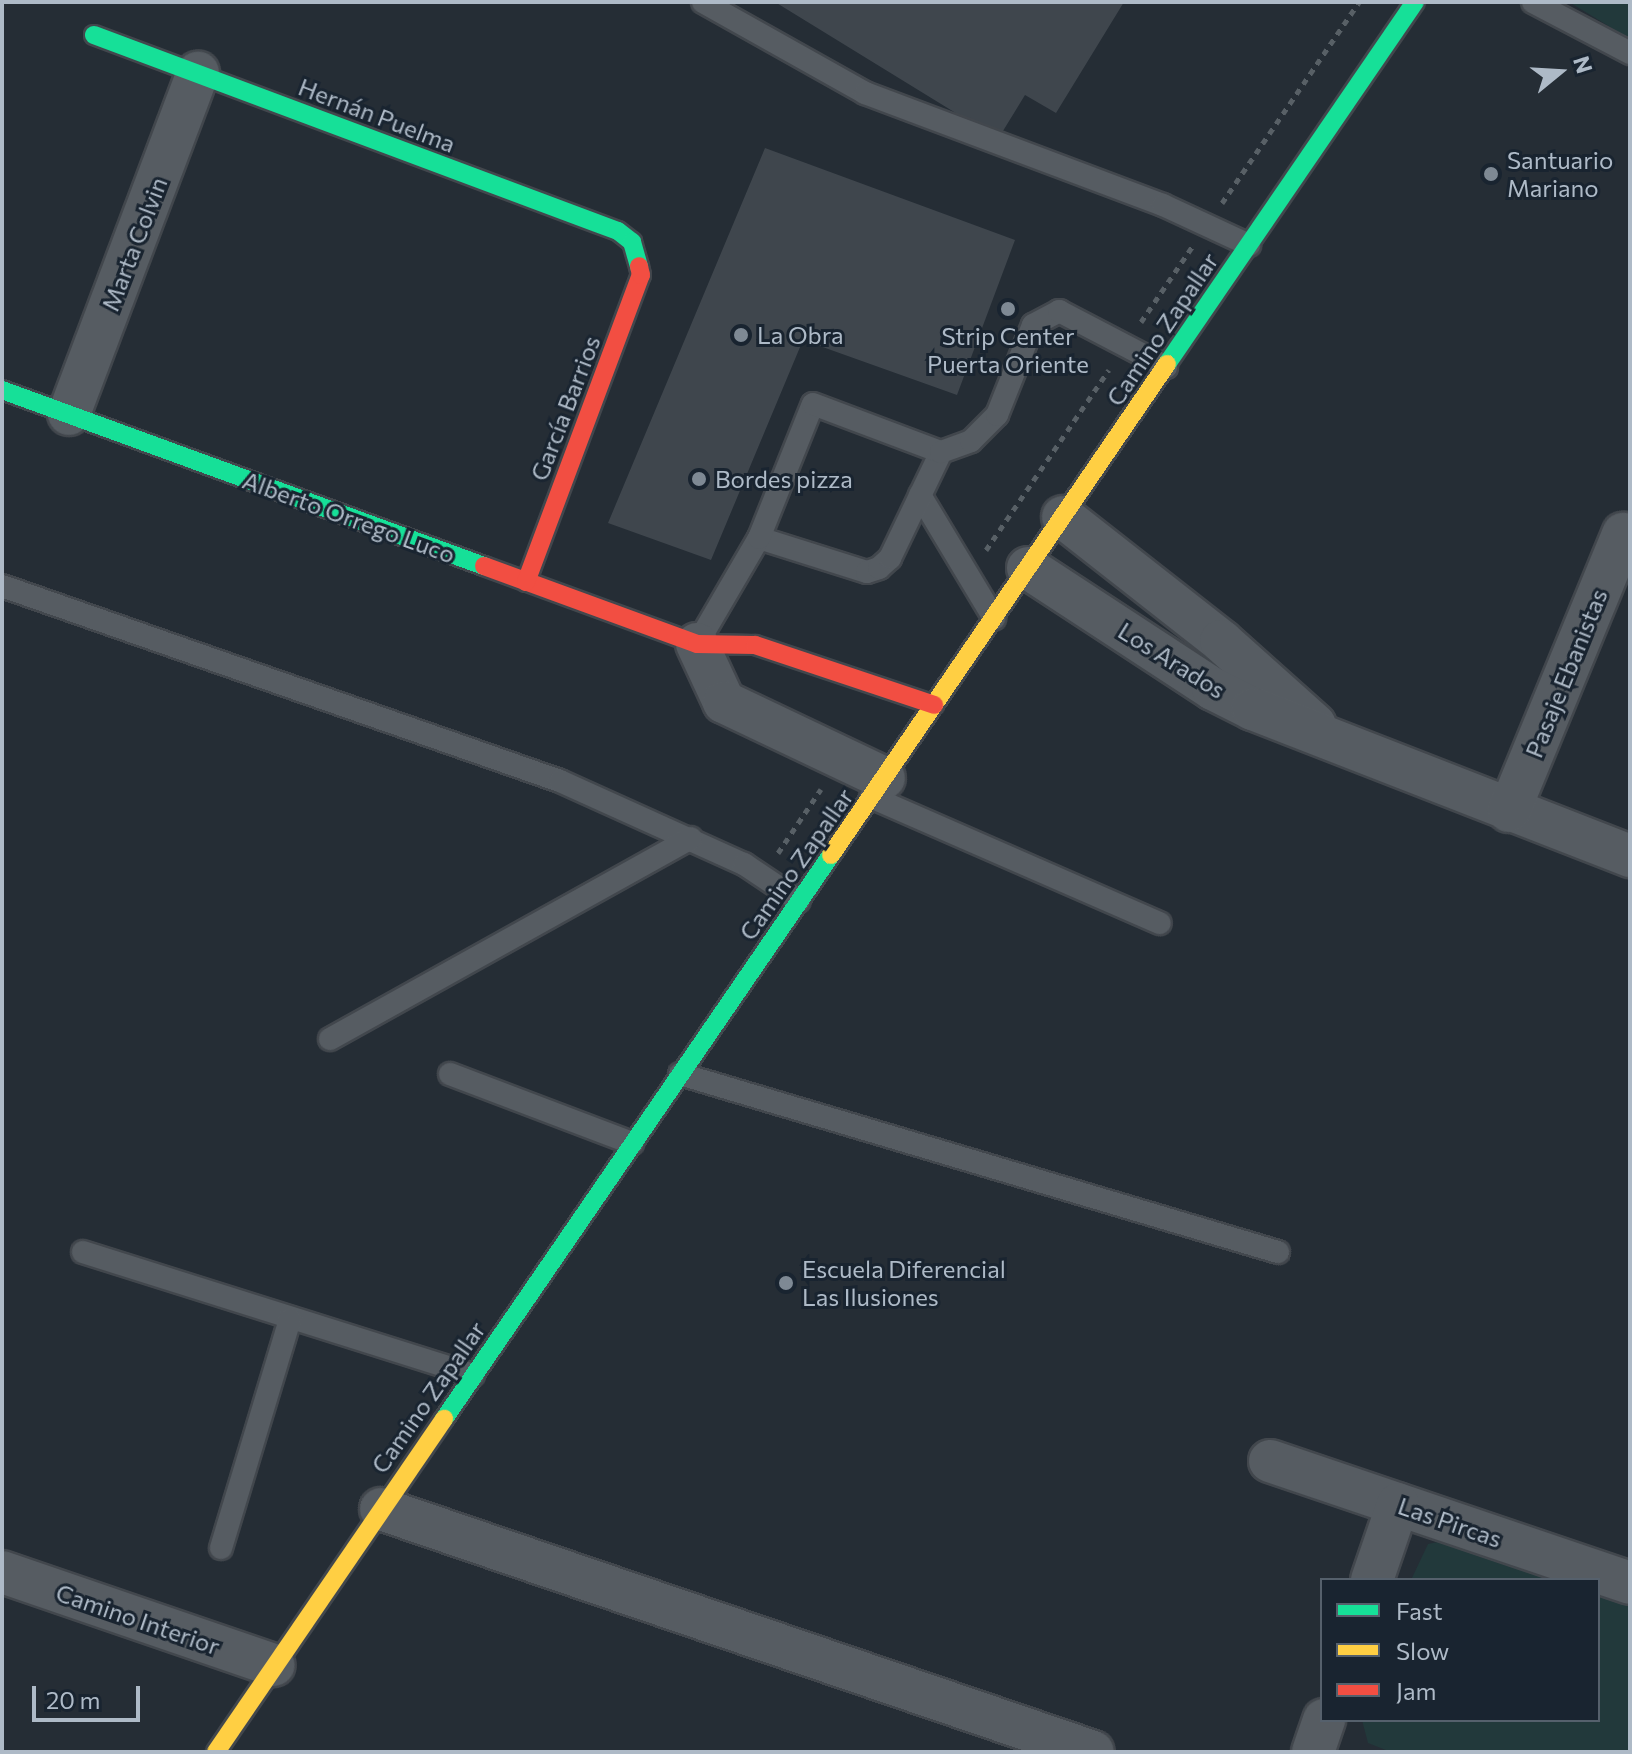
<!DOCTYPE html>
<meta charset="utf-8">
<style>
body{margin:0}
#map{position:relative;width:1632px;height:1754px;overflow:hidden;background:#252d35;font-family:Commissioner,sans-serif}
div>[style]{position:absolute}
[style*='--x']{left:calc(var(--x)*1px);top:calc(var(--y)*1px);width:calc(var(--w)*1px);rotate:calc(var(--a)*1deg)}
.green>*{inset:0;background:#22393b}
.building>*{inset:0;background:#3f464d}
.path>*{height:5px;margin-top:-2.5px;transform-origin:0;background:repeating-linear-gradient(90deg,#586066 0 6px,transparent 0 12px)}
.roads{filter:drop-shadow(2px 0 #42474d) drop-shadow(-2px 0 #42474d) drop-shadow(0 2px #42474d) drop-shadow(0 -2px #42474d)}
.lane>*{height:22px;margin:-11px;padding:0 11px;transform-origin:11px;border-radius:11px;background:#565c62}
.street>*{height:42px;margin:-21px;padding:0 21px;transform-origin:21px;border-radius:21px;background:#565c62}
.fast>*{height:18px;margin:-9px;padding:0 9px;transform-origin:9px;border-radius:9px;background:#16e098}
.slow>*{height:18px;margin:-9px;padding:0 9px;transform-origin:9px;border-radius:9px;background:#ffcf43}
.jam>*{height:18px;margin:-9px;padding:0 9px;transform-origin:9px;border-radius:9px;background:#f24e42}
.dots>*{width:22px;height:22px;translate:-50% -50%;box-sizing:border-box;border:4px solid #192430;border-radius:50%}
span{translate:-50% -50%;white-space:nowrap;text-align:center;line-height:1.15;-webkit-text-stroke:6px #192430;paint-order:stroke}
.street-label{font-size:24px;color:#aebac7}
.poi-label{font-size:24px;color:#aebac7}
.left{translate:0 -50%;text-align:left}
.frame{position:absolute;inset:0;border:4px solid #aebac7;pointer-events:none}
.legend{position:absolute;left:1320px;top:1578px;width:280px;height:144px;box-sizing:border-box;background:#192430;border:2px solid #55606c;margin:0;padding:10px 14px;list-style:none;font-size:24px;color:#aebac7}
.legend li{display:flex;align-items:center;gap:16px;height:40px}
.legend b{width:40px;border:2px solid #55606c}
.north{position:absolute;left:1520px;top:32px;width:80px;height:80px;-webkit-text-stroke:6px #192430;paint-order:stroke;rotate:72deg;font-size:22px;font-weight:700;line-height:32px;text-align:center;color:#aebac7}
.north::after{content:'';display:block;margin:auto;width:28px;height:36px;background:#aebac7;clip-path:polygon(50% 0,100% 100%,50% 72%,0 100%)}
.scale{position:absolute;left:32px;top:1686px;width:108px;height:36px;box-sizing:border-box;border:4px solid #aebac7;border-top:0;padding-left:10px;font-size:24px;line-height:28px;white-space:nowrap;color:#aebac7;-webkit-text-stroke:6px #192430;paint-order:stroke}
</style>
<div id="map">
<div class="green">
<div style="clip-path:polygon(1569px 2px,1630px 2px,1630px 39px)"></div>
<div style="clip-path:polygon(1448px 1540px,1562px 1580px,1411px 1580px,1428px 1544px)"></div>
<div style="clip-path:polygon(1598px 1593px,1630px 1604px,1630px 1752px,1391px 1752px,1368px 1743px,1362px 1720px,1598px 1720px)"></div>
</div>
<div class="building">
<div style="clip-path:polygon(775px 2px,1124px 2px,1056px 113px,1025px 95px,998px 139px)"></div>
<div style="clip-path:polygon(765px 148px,1015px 240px,957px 395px,803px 340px,711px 560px,608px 523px)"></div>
</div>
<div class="path">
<div style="--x:1222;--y:203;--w:243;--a:-55.7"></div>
<div style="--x:1141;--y:322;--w:91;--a:-55.8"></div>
<div style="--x:986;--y:550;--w:218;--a:-55.7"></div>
<div style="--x:778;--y:853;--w:77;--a:-56.1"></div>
</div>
<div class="roads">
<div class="lane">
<div style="--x:703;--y:2;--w:186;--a:29.3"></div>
<div style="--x:865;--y:93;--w:318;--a:20.6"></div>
<div style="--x:1163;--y:205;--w:95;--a:24.9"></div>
<div style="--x:1533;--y:2;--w:110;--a:27.7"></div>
<div style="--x:920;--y:495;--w:144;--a:59"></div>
<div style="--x:759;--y:538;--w:113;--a:17.5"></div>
<div style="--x:867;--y:572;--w:13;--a:-18"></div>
<div style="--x:879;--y:568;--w:15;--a:-42"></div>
<div style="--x:890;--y:558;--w:118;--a:-64.3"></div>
<div style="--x:2;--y:586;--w:591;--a:19.26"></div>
<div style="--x:560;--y:781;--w:202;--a:24.3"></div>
<div style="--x:744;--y:864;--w:66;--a:33.9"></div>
<div style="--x:697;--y:644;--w:123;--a:-59.7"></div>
<div style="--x:759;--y:538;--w:144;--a:-68.1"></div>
<div style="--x:813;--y:404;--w:137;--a:20.6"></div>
<div style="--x:941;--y:452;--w:32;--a:-20"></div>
<div style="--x:971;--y:441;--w:37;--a:-45"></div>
<div style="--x:997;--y:415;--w:97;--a:-68.2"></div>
<div style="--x:1033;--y:325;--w:30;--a:-28"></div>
<div style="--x:1059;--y:311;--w:121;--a:27.6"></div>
<div style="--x:871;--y:797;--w:315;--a:23.6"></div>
<div style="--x:330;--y:1039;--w:413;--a:-29.1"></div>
<div style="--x:450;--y:1074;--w:195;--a:20.8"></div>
<div style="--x:680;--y:1074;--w:624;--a:16.58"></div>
<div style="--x:83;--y:1252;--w:409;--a:17.5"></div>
<div style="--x:221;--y:1548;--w:239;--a:-73.2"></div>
</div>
<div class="street">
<div style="--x:69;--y:414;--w:365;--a:-69.3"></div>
<div style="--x:1063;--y:517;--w:201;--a:38.1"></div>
<div style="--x:1221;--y:641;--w:126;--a:41.8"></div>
<div style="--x:1028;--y:568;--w:221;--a:33.2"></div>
<div style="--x:1213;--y:689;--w:45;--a:26.6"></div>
<div style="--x:1253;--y:709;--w:405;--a:21.3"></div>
<div style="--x:697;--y:644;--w:64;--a:65"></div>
<div style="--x:724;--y:702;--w:177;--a:25.4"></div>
<div style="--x:1509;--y:811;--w:300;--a:-67.6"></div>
<div style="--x:1270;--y:1461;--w:380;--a:18.7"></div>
<div style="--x:381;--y:1509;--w:752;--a:18.84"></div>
<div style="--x:2;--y:1572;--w:287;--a:18.9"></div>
<div style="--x:1372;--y:1580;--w:80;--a:-71.1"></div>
<div style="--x:1313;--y:1752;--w:34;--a:-71"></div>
</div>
<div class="fast">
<div style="--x:94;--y:35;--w:559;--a:20.51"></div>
<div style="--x:618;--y:231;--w:18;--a:38"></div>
<div style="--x:632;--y:242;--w:25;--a:74"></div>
<div style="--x:1167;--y:364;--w:439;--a:-55.6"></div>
<div style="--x:2;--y:390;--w:513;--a:20.06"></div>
<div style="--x:444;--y:1419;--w:684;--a:-55.54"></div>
</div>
<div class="slow">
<div style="--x:831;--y:855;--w:595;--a:-55.62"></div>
<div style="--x:216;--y:1752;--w:404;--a:-55.6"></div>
</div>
<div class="jam">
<div style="--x:484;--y:566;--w:227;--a:20.1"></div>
<div style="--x:697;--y:644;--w:58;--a:1"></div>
<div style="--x:755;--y:645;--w:189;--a:18.5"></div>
<div style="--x:526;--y:582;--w:328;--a:-69.5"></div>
<div style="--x:641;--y:275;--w:9;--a:-103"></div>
</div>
</div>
<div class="dots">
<div style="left:1491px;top:174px;background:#7e8994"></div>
<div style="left:1008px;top:309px;background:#7e8994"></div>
<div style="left:741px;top:335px;background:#7e8994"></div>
<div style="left:699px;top:479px;background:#7e8994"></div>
<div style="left:786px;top:1283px;background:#7e8994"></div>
</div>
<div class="street-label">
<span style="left:377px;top:115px;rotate:21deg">Hernán Puelma</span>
<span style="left:134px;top:244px;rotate:-69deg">Marta Colvin</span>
<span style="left:1162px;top:329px;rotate:-56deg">Camino Zapallar</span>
<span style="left:565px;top:408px;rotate:-69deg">García Barrios</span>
<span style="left:349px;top:517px;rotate:20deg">Alberto Orrego Luco</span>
<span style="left:1172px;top:660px;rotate:32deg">Los Arados</span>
<span style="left:1566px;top:673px;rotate:-68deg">Pasaje Ebanistas</span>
<span style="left:796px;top:864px;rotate:-55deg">Camino Zapallar</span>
<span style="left:428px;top:1397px;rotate:-55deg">Camino Zapallar</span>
<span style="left:1450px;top:1522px;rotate:19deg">Las Pircas</span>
<span style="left:138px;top:1619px;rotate:19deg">Camino Interior</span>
</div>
<div class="poi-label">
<span class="left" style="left:1507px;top:174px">Santuario<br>Mariano</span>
<span class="left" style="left:757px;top:335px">La Obra</span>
<span style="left:1008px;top:350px">Strip Center<br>Puerta Oriente</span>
<span class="left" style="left:715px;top:479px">Bordes pizza</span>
<span class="left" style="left:802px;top:1283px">Escuela Diferencial<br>Las Ilusiones</span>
</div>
<div class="frame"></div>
<ul class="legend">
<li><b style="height:10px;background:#16e098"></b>Fast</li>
<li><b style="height:10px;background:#ffcf43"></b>Slow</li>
<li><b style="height:10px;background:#f24e42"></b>Jam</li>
</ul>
<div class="north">N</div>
<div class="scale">20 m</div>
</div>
